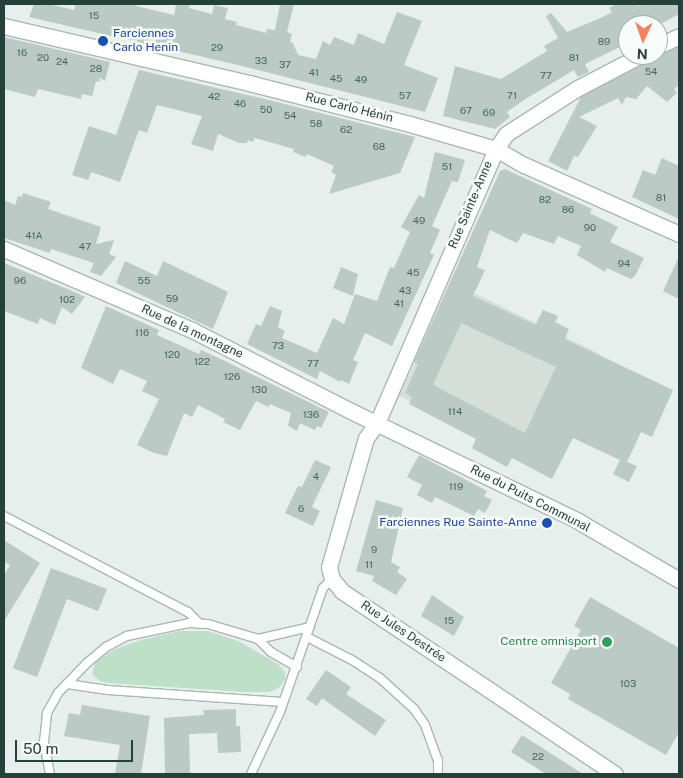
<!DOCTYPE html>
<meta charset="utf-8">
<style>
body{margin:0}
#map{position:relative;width:683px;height:778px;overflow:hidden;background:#e6efeb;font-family:"Public Sans",sans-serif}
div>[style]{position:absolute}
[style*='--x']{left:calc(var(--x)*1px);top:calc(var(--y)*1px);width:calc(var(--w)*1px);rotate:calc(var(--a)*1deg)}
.built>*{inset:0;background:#d4dfda}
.green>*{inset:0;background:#bfe0c8}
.building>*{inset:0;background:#bbcac4}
.roads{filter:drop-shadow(1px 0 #a8b8b2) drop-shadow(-1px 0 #a8b8b2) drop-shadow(0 1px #a8b8b2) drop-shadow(0 -1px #a8b8b2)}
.lane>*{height:8px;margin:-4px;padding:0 4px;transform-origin:4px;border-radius:4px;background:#fff}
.street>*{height:15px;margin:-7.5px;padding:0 7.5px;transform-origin:7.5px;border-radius:7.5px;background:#fff}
.dots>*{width:14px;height:14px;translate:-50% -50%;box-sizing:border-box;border:2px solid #f7fbf9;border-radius:50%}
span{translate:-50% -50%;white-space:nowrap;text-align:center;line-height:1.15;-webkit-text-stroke:5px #f7fbf9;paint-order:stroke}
.number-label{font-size:10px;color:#4a645c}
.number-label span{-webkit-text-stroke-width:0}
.transit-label{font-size:12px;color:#164399}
.left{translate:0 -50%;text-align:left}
.right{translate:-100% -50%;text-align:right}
.street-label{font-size:12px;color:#24423a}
.leisure-label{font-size:12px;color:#27864d}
.frame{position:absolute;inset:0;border:5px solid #24423a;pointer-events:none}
.north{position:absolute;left:618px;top:15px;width:50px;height:50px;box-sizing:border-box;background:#f7fbf9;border:1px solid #a3b1ad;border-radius:50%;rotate:183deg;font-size:14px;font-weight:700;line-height:20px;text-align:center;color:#24423a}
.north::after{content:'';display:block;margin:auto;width:18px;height:22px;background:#f4845f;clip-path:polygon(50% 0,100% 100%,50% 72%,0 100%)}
.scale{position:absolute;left:15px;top:740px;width:118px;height:22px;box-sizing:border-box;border:2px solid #24423a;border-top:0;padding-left:6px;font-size:15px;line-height:18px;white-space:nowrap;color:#24423a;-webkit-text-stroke:4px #f7fbf9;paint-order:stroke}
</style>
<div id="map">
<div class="built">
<div style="clip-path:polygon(453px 283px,600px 354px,546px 467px,399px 396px)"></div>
</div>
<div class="green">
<div style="clip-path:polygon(180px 631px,208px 631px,238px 641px,278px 664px,285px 672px,285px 679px,280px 687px,270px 692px,245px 692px,109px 683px,102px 682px,92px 675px,95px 662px,115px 649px,141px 640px)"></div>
</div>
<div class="building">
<div style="clip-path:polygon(34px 4px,49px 4px,74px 10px,76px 4px,137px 4px,136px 6px,174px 15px,176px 4px,190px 4px,189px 8px,212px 14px,214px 5px,228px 8px,225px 19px,237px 22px,236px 25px,266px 33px,267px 29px,275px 30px,280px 4px,294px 4px,287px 32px,292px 34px,290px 42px,293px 43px,298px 55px,316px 59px,323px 41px,330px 45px,334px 37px,354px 45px,358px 33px,384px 44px,397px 12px,422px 21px,404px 65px,438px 78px,425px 112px,238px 65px,29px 17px)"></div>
<div style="clip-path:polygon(616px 4px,637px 4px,639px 6px,644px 4px,679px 4px,679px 14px,659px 25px,628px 25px,628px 43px,585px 64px,589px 72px,578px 77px,574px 70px,524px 100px,507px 112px,510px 117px,495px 129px,443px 116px,455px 66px,501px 79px,547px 51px,544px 46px,558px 38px,546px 16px,551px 13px,567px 32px,605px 16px,612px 12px,609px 8px)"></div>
<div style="clip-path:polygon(4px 37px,110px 62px,105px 81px,100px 78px,99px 82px,96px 81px,92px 96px,82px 94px,81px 99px,38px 89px,35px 97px,4px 89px)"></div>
<div style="clip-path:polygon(679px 46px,679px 85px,674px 89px,677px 93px,667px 102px,647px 86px,636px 99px,626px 97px,622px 105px,618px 98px,579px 117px,597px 126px,578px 157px,574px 156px,567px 171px,548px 161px,581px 97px,649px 60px)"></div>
<div style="clip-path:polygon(139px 70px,273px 101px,415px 137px,400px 173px,329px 194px,336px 175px,331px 172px,334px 166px,307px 154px,306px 157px,293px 152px,294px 149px,255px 138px,253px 142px,248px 140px,247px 143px,239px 143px,218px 134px,213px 151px,191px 144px,202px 116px,157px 105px,147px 133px,139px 130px,120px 182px,91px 172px,88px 180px,72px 175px,89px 126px,116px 135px)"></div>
<div style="clip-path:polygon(435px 152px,465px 160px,458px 182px,452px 181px,432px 226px,440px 230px,430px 253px,434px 255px,392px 346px,365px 333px,353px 360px,358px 362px,349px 384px,341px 380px,340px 382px,320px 371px,317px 379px,247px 344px,256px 324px,261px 326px,270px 306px,282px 311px,278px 327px,285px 331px,282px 338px,317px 353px,333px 318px,344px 324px,355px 294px,377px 301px,390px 267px,394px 268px,410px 232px,401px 227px,419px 195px,424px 198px)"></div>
<div style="clip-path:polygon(662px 158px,679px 166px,679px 219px,632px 197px,643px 170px,655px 175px)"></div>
<div style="clip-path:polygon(evenodd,505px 169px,592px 209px,590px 213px,618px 227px,610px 242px,644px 258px,635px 276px,631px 279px,607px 268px,605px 272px,577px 255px,581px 246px,558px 236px,554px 244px,523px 233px,517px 243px,490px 230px,477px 267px,485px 270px,473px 296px,535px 325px,543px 310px,558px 316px,555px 322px,569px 329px,565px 339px,673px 390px,652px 437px,641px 432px,627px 462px,637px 466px,629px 482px,613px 474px,620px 460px,573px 438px,552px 479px,512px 458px,507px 467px,472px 448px,476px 439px,409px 404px,412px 397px,405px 393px,418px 364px,414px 362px,500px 171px,505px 169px,461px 323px,556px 367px,525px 433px,433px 385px,461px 323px)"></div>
<div style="clip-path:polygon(23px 193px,51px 202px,48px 209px,101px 227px,96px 244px,114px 240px,109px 254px,116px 257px,101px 276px,90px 272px,94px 263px,51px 249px,50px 253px,4px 238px,4px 200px,15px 205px,18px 196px,22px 197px)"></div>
<div style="clip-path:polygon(679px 257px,679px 299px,663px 291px)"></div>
<div style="clip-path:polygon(125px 261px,157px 276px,163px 261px,228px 292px,213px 329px,116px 283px)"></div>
<div style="clip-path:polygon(4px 263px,77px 293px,85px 297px,72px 314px,62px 307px,55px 325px,40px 318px,38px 324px,4px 311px)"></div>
<div style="clip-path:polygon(341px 267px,358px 274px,353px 296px,333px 288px)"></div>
<div style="clip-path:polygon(106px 306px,159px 330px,157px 335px,199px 354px,201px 350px,223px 360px,329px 412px,321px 428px,317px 426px,315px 430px,300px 423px,297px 431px,288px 426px,291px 413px,270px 404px,268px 407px,256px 401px,240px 430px,223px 422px,225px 419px,198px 405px,192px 417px,184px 413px,167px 456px,154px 453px,137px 445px,159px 399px,142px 391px,147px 381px,120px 369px,113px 384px,81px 368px)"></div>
<div style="clip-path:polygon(419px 455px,487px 491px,484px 496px,492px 500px,485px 513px,478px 509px,474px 516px,435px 497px,432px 503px,417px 495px,422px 485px,407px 477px)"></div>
<div style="clip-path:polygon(315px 460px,331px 467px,312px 507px,320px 511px,313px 526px,285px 513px,298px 486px,302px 487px)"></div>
<div style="clip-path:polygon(376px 500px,403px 508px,391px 562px,400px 567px,397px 572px,407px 579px,396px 595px,372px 581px,374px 576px,356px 571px)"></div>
<div style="clip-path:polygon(4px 540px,40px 563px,4px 621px,4px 575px,10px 565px,4px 562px)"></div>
<div style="clip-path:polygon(51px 568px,107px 589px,98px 611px,67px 599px,37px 677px,13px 668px)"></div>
<div style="clip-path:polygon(432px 595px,464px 617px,454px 636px,421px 616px)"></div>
<div style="clip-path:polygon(590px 597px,679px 648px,679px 732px,666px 755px,568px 699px,570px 694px,551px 683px,581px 630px,574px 626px)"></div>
<div style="clip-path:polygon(326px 670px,351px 687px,346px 694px,386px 720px,375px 736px,322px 698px,317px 706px,306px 699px)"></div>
<div style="clip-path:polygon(82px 705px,150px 716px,141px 774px,115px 774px,120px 745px,64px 736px,69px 713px,80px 715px)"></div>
<div style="clip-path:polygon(236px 709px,236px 726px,240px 726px,241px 752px,218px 753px,217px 733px,189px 734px,190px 774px,165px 774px,164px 718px,204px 715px,203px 710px)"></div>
<div style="clip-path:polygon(522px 735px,536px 744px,583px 774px,546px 774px,511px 752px)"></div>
</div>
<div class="roads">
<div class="lane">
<div style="--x:4;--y:516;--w:208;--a:27.6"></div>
<div style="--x:188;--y:612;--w:17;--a:45"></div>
<div style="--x:307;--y:637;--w:51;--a:27.1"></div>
<div style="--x:352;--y:660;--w:33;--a:33"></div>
<div style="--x:380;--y:678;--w:46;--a:42.4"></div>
<div style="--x:414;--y:709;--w:19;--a:55"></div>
<div style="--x:425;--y:725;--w:37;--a:70"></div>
<div style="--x:438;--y:760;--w:14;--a:90"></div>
<div style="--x:258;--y:639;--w:53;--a:-13"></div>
<div style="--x:67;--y:684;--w:41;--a:8.3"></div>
<div style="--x:108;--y:690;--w:175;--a:3.9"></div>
<div style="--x:50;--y:774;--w:33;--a:-101"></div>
<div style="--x:44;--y:742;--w:29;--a:-84"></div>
<div style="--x:47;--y:713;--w:23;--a:-61"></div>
<div style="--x:58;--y:693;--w:42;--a:-46"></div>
<div style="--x:87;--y:663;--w:25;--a:-40"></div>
<div style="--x:106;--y:647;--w:24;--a:-28"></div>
<div style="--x:127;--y:636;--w:63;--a:-11.8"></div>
<div style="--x:189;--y:623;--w:19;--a:3"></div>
<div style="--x:208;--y:624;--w:52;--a:16.7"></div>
<div style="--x:258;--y:639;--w:18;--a:45"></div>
<div style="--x:271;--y:652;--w:30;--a:30"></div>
<div style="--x:251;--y:774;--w:68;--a:-64.9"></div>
<div style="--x:280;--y:712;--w:131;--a:-70.9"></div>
<div style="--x:323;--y:588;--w:13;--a:-45"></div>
</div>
<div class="street">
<div style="--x:4;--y:26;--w:252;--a:13.1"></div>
<div style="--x:249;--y:83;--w:166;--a:14.3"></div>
<div style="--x:410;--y:124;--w:90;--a:16.2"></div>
<div style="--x:496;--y:149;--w:32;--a:30"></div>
<div style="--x:524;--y:165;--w:170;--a:24"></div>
<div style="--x:658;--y:46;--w:23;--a:-25"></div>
<div style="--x:4;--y:249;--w:205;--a:23.3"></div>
<div style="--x:192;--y:330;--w:181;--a:27"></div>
<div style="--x:353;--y:412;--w:250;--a:25.8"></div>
<div style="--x:578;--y:521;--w:117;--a:30.3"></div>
<div style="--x:615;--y:774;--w:329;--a:-146.2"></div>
<div style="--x:342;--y:591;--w:16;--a:-130"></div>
<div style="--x:332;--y:579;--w:12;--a:-104"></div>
<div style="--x:329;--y:567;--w:134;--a:-74"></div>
<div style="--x:366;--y:438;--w:19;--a:-54"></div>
<div style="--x:377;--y:423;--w:299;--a:-66.5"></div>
<div style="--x:496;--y:149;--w:18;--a:-56"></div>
<div style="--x:506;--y:134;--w:83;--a:-32.7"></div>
<div style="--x:576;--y:89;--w:73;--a:-27.6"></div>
</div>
</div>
<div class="dots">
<div style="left:103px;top:41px;background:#1a4fb4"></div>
<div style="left:547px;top:523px;background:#1a4fb4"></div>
<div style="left:607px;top:642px;background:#2e9e5b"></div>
</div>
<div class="number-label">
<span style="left:94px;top:16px">15</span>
<span style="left:604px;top:42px">89</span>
<span style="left:217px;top:48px">29</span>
<span style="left:22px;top:53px">16</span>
<span style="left:43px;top:58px">20</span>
<span style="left:574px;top:58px">81</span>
<span style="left:261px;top:61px">33</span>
<span style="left:62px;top:62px">24</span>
<span style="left:285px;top:65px">37</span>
<span style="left:96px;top:69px">28</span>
<span style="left:651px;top:72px">54</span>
<span style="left:314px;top:73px">41</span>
<span style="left:546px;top:76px">77</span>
<span style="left:336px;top:79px">45</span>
<span style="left:361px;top:80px">49</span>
<span style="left:405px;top:96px">57</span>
<span style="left:512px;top:96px">71</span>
<span style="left:214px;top:97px">42</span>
<span style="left:240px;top:104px">46</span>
<span style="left:266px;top:110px">50</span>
<span style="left:466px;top:111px">67</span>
<span style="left:489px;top:113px">69</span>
<span style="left:290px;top:116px">54</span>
<span style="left:316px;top:124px">58</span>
<span style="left:346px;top:130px">62</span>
<span style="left:379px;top:147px">68</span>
<span style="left:447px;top:167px">51</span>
<span style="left:661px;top:198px">81</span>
<span style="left:545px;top:200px">82</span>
<span style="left:568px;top:210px">86</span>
<span style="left:419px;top:221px">49</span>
<span style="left:590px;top:228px">90</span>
<span style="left:34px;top:236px">41A</span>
<span style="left:85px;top:247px">47</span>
<span style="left:624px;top:264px">94</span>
<span style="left:413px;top:273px">45</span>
<span style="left:20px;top:281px">96</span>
<span style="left:144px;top:281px">55</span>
<span style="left:405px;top:291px">43</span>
<span style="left:172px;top:299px">59</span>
<span style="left:67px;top:300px">102</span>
<span style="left:399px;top:304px">41</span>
<span style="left:142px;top:333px">116</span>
<span style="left:278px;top:346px">73</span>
<span style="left:172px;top:355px">120</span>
<span style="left:202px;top:362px">122</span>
<span style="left:313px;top:364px">77</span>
<span style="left:232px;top:377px">126</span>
<span style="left:259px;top:390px">130</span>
<span style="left:455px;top:412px">114</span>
<span style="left:311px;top:415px">136</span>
<span style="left:316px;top:477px">4</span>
<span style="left:456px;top:487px">119</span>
<span style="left:301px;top:509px">6</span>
<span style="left:374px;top:550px">9</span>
<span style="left:369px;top:565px">11</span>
<span style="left:449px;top:621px">15</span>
<span style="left:628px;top:684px">103</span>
<span style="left:538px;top:757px">22</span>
</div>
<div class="transit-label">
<span class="left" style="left:113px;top:41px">Farciennes<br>Carlo Henin</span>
<span class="right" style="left:537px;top:523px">Farciennes Rue Sainte-Anne</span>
</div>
<div class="street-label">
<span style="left:349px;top:108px;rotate:14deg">Rue Carlo Hénin</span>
<span style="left:471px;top:205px;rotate:-67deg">Rue Sainte-Anne</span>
<span style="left:192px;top:332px;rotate:25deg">Rue de la montagne</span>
<span style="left:530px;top:499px;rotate:27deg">Rue du Puits Communal</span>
<span style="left:403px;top:632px;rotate:34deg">Rue Jules Destrée</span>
</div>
<div class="leisure-label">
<span class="right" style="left:597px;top:642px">Centre omnisport</span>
</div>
<div class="frame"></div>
<div class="north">N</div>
<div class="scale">50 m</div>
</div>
